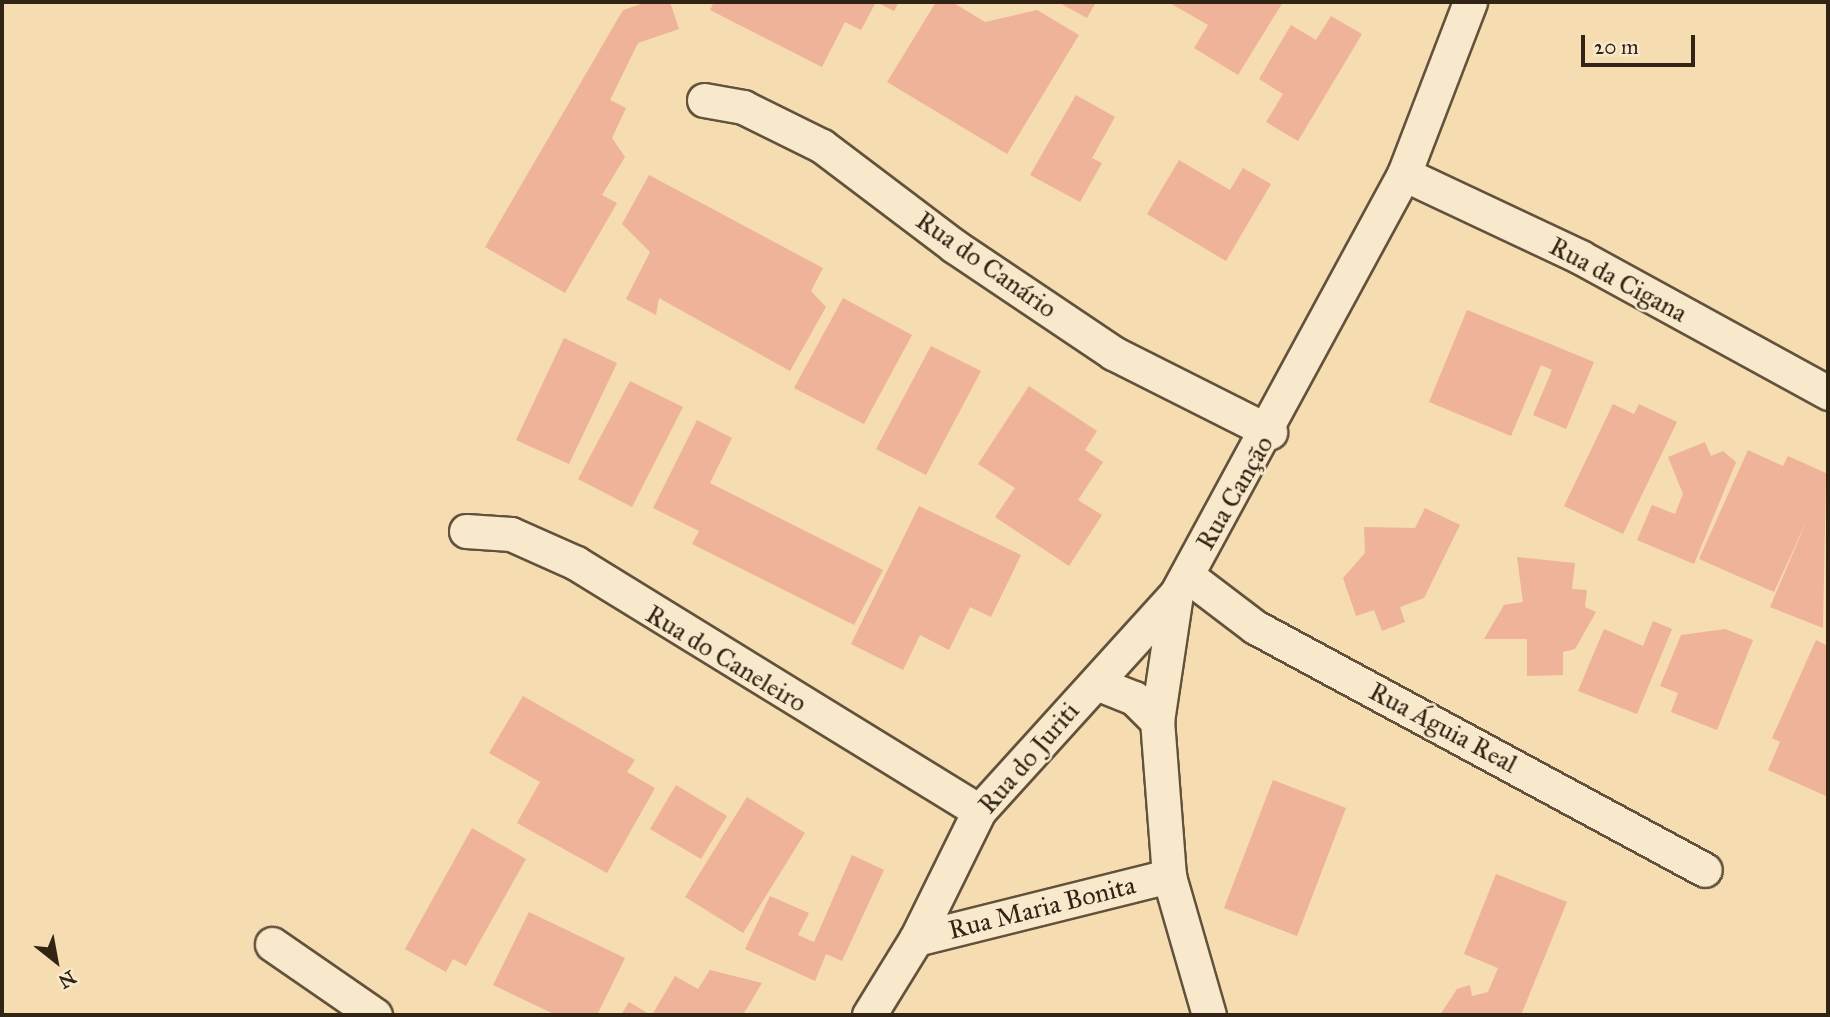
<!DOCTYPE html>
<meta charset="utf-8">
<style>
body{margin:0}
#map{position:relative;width:1830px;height:1017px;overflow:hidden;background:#f5dcb1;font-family:"IM FELL Great Primer",serif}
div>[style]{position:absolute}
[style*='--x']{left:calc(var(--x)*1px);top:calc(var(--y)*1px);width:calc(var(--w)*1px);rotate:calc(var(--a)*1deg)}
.building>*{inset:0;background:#eeb399}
.roads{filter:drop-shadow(2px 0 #63523b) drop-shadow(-2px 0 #63523b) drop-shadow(0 2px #63523b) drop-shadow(0 -2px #63523b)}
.street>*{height:33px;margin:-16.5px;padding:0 16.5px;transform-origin:16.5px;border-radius:16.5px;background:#f8e8cc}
span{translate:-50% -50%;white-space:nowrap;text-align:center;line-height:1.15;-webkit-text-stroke:5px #f8e8cc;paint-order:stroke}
.street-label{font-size:26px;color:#322414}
.frame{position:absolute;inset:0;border:4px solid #322414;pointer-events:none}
.north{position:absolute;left:21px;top:926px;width:70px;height:70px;-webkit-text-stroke:5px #f8e8cc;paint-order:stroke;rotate:149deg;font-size:19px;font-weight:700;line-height:28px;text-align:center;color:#322414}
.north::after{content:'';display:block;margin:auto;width:24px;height:32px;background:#322414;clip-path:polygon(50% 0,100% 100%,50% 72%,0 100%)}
.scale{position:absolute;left:1581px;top:35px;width:114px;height:32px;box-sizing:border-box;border:4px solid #322414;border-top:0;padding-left:9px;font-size:21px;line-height:24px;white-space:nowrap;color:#322414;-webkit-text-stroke:5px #f8e8cc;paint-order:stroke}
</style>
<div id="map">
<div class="building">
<div style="clip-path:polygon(647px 2px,670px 2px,679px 29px,638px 43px,610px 100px,626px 108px,612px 138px,625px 157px,602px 195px,617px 203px,565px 293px,485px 247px,623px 10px)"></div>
<div style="clip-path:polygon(714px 2px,876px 2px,861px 30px,845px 22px,822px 67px,710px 10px)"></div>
<div style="clip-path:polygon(876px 2px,899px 2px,894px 11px)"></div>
<div style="clip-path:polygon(936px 2px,952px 2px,985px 22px,1037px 10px,1079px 35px,1007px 154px,887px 82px)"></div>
<div style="clip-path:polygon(1058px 2px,1096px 2px,1087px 18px)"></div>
<div style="clip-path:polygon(1168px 2px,1283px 2px,1238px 75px,1194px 48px,1208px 25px)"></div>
<div style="clip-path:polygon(1331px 16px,1362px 34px,1298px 141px,1266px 122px,1283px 94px,1259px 79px,1291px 25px,1316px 40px)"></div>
<div style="clip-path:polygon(1076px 95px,1115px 117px,1092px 158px,1102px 163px,1080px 202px,1030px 175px)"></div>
<div style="clip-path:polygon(1179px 160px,1230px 190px,1243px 168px,1271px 184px,1226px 261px,1147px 214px)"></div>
<div style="clip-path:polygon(649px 175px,823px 268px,811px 291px,826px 307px,790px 371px,659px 298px,656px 315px,626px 299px,650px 252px,622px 224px)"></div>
<div style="clip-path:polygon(843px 298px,912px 335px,864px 424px,794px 388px)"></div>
<div style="clip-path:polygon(1467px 310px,1594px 362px,1566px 429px,1533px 415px,1552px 370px,1541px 365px,1511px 436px,1429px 402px)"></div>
<div style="clip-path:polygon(564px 338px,617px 363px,569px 464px,516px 440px)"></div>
<div style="clip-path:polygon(931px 346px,981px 371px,926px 475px,876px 449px)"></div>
<div style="clip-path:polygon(630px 381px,683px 407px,632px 507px,578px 479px)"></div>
<div style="clip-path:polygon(1029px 386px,1097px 431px,1085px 450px,1103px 462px,1078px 500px,1102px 515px,1069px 566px,995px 517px,1015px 488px,978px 464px)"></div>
<div style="clip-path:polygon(1613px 404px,1634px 414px,1639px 404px,1677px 422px,1623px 534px,1564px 506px)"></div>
<div style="clip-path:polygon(697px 420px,732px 438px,710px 483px,883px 570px,854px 625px,692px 544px,699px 531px,653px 508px)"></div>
<div style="clip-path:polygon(1705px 442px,1711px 456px,1723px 451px,1736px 462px,1694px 564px,1637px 540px,1652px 505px,1675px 514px,1683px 494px,1668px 457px)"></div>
<div style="clip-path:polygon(1748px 450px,1783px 466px,1788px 456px,1826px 473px,1823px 628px,1770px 607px,1808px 518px,1774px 592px,1699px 559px)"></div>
<div style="clip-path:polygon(919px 506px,1021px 555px,991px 617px,970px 607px,949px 650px,920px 635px,903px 670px,851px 644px)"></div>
<div style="clip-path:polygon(1425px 508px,1460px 525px,1424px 598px,1400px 607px,1405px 622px,1382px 631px,1374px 610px,1356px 616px,1343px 578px,1365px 553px,1364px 527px,1415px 528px)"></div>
<div style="clip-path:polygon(1517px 557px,1575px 563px,1572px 589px,1587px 590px,1585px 607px,1596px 612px,1575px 649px,1563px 652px,1563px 675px,1527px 676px,1527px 639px,1484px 639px,1504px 605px,1523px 602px)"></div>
<div style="clip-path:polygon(1653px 621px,1672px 629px,1637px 714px,1578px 691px,1604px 629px,1643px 646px)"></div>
<div style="clip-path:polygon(1725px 629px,1753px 640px,1717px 730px,1671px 712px,1678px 693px,1660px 686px,1681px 635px)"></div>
<div style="clip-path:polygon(1816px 640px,1828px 646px,1828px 797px,1768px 770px,1780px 742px,1772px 738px)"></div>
<div style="clip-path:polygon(523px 696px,635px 760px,627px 772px,655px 788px,607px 873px,517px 823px,540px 782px,489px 753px)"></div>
<div style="clip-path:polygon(1273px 780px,1346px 808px,1297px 936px,1224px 908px)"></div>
<div style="clip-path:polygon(676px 785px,727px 816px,701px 859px,650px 829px)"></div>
<div style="clip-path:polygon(747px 797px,805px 833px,743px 933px,685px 897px)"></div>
<div style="clip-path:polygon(472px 828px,526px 859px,466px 966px,453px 959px,446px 972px,405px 949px)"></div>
<div style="clip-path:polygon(852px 855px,884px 870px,842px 961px,826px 954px,815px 981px,745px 949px,770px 896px,809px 913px,798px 935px,814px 942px)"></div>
<div style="clip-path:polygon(1496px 874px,1567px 902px,1521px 1015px,1440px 1015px,1457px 989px,1470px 985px,1472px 996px,1488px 992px,1498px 968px,1464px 954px)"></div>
<div style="clip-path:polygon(529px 912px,625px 958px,597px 1015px,556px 1015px,493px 985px)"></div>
<div style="clip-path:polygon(710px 970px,762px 983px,743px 1015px,652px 1015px,675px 976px,698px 989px)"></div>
<div style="clip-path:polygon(629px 1002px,651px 1015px,621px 1015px)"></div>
</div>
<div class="roads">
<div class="street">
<div style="--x:704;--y:100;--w:40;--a:10"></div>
<div style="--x:743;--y:107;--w:88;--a:26.3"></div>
<div style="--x:822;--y:146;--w:166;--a:37.1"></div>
<div style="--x:954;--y:246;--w:192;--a:33.9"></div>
<div style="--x:1113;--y:353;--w:176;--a:26.7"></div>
<div style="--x:1404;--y:174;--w:195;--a:25.2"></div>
<div style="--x:1580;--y:257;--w:283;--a:28.7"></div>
<div style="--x:466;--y:531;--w:45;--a:3.8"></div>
<div style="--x:511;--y:534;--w:71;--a:24"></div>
<div style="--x:576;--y:563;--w:473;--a:31.6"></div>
<div style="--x:1188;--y:576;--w:84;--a:37.3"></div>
<div style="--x:1255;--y:627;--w:511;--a:28.37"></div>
<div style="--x:1096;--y:683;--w:41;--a:21.5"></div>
<div style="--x:1134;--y:698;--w:33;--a:45"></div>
<div style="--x:916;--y:939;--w:261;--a:-14"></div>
<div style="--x:272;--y:944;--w:125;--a:34.6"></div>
<div style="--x:869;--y:1015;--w:89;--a:-58.3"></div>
<div style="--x:916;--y:939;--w:143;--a:-63.8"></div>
<div style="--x:979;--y:811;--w:293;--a:-47.8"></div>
<div style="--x:1209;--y:1015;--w:145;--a:-106.1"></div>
<div style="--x:1169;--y:876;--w:155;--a:-94.4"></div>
<div style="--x:1157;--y:721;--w:128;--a:-81.5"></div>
<div style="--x:1176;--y:594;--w:478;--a:-61.5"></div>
<div style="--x:1404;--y:174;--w:184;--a:-69"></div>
</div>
</div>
<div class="street-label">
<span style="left:986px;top:265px;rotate:35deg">Rua do Canário</span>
<span style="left:1618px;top:280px;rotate:28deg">Rua da Cigana</span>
<span style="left:1235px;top:493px;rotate:-60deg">Rua Canção</span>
<span style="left:726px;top:659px;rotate:31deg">Rua do Caneleiro</span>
<span style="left:1443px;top:728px;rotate:28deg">Rua Águia Real</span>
<span style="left:1029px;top:758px;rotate:-49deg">Rua do Juriti</span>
<span style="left:1042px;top:908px;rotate:-14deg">Rua Maria Bonita</span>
</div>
<div class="frame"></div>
<div class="north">N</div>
<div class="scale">20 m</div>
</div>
